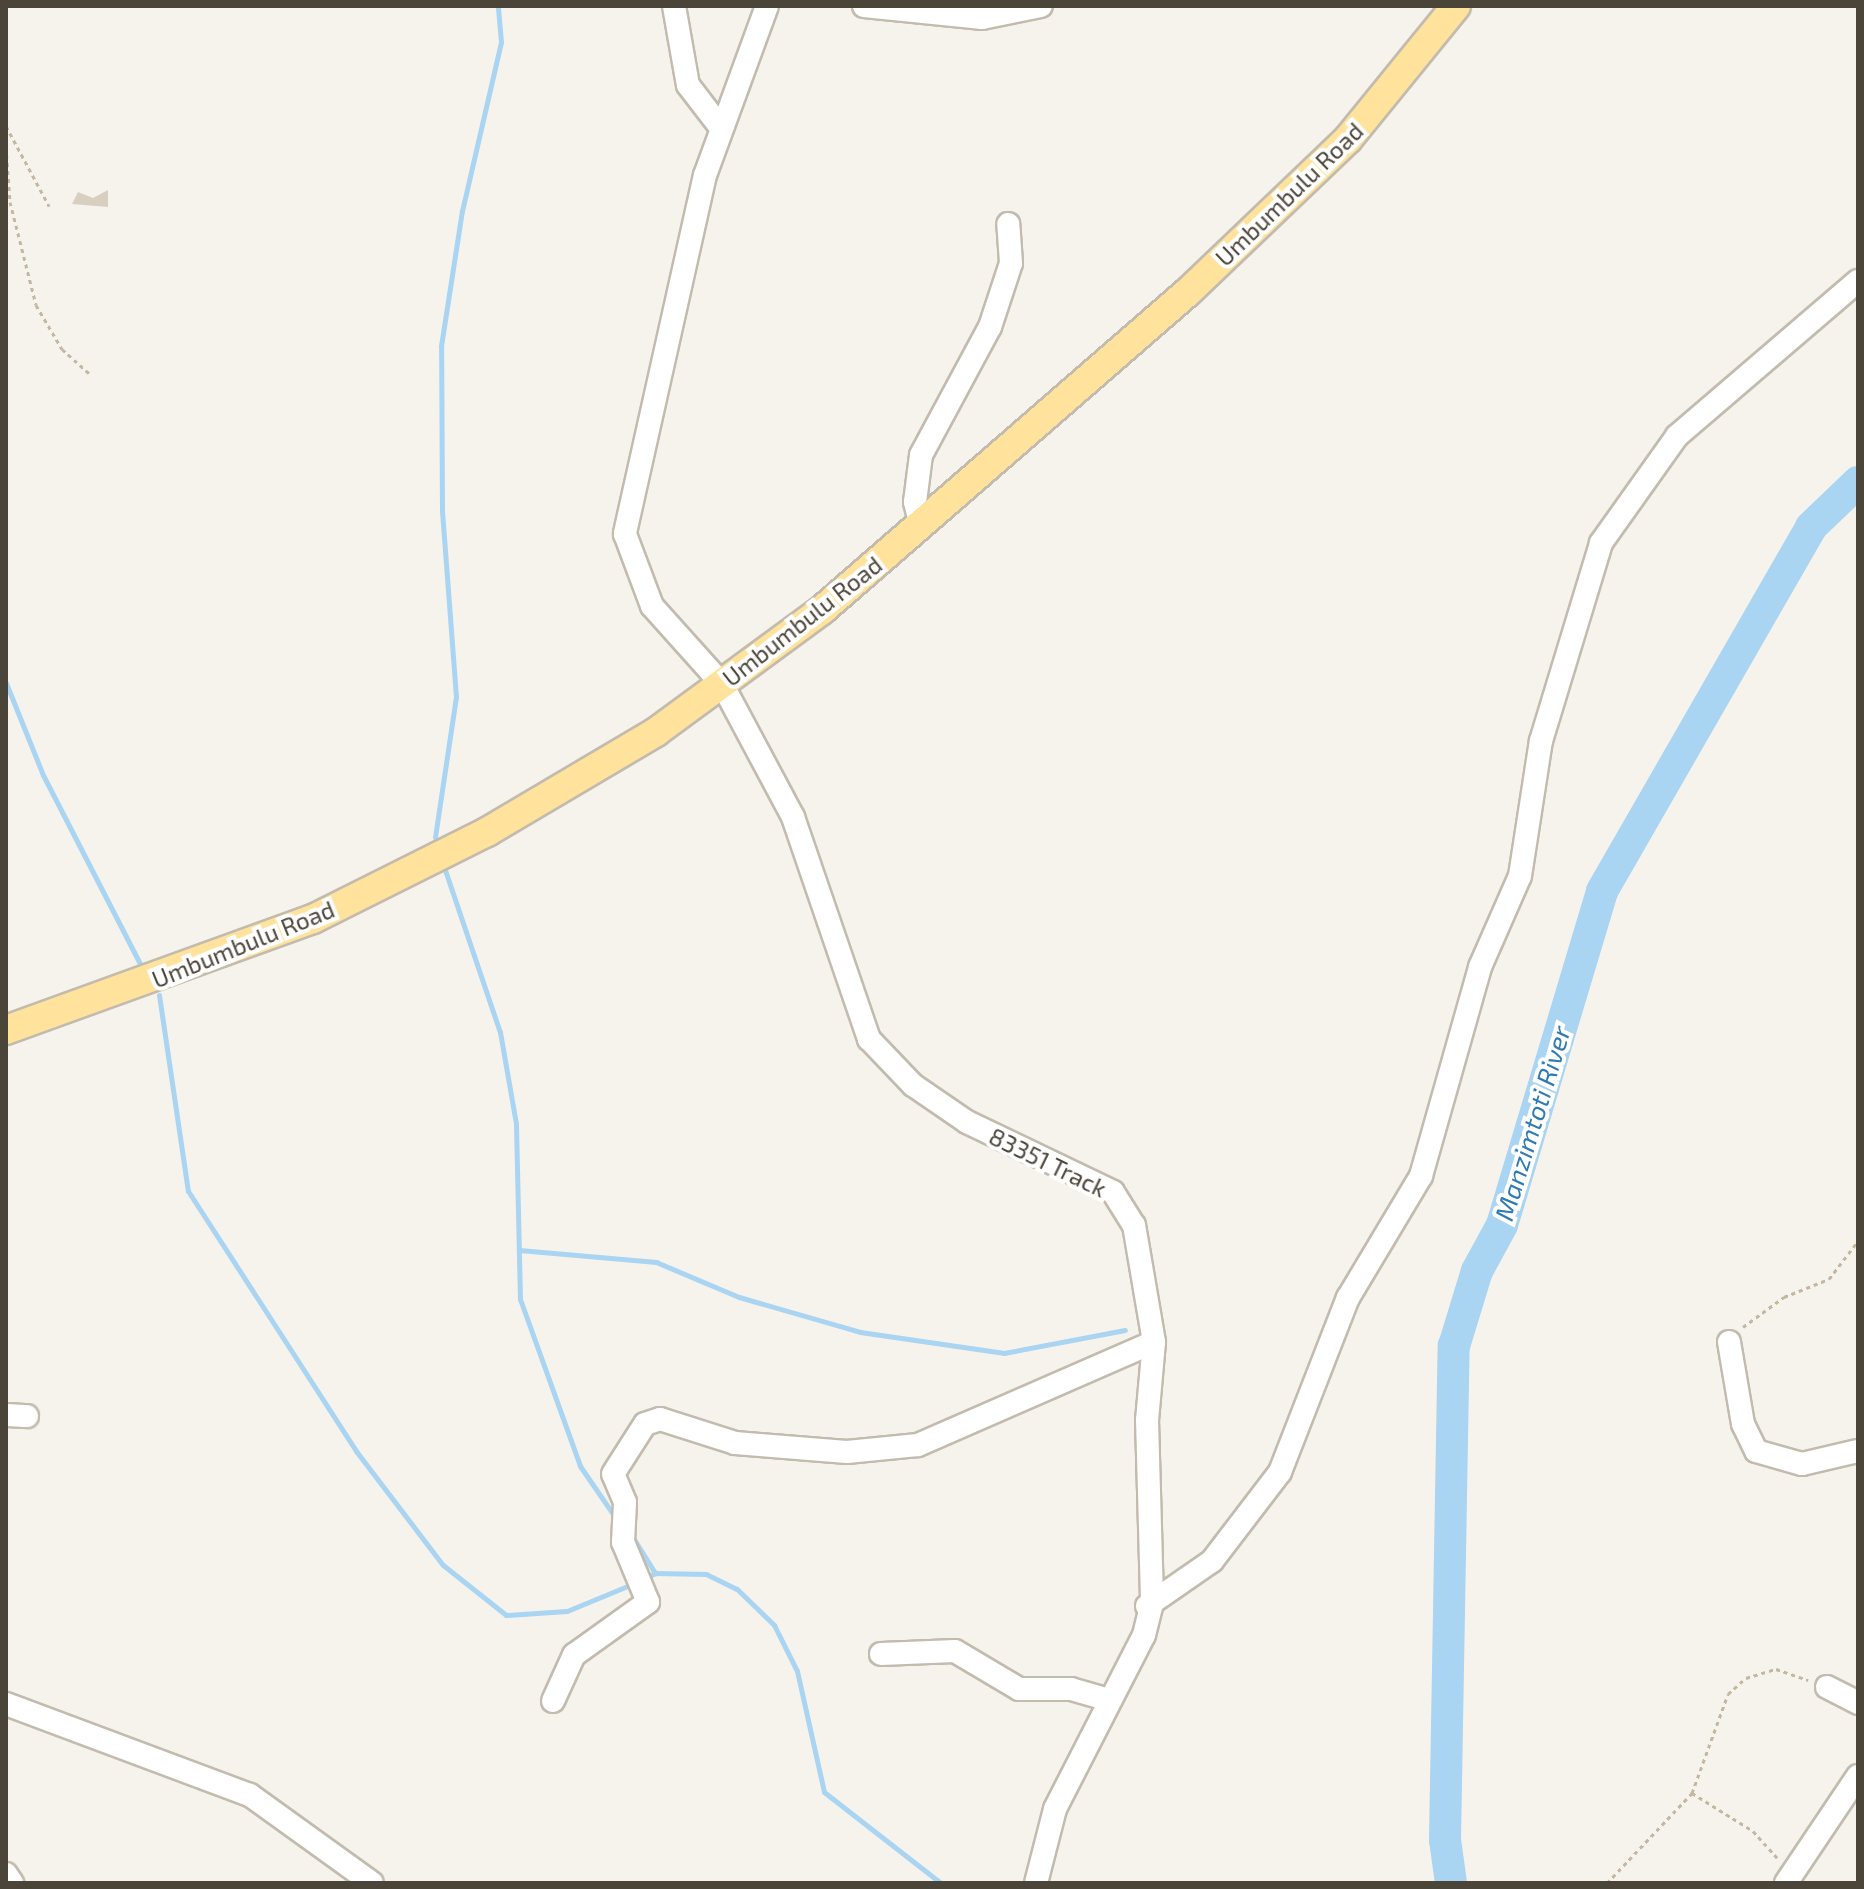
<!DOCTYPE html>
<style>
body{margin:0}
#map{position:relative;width:1864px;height:1889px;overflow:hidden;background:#f6f3ec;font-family:"Exo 2",sans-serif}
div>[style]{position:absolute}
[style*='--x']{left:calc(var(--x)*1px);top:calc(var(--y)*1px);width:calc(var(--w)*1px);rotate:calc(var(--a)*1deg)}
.stream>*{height:5px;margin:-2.5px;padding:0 2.5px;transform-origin:2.5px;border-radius:2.5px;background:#a9d4f2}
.river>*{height:32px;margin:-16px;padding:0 16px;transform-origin:16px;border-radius:16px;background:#a9d4f2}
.building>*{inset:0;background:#d8cfc1}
.path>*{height:3px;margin-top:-1.5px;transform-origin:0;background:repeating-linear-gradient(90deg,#c4b79f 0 4px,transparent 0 8px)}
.roads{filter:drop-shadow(2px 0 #c2bbae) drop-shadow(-2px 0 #c2bbae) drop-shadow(0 2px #c2bbae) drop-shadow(0 -2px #c2bbae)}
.minor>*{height:22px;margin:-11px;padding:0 11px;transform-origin:11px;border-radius:11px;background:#fff}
.major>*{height:28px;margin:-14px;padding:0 14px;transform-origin:14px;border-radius:14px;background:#ffe39c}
span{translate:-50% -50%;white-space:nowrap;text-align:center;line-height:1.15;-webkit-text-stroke:8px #fff;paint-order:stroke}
.street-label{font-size:24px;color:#4b4439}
.water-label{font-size:26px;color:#2e7ab2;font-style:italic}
.frame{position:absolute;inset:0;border:8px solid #4b4439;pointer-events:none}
</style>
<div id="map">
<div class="stream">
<div style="--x:6;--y:683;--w:99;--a:68.1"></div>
<div style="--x:43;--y:775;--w:217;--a:62.8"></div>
<div style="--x:435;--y:837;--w:142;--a:-81.5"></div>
<div style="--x:456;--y:697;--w:186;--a:-94.3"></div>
<div style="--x:442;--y:512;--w:166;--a:-90.3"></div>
<div style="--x:441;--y:346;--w:137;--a:-81.2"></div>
<div style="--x:462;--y:211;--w:173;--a:-77"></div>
<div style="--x:501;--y:42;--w:36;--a:-95"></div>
<div style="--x:444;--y:867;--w:174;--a:71.3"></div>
<div style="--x:500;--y:1032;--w:93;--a:80.1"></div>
<div style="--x:516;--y:1124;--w:175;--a:88.7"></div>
<div style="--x:520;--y:1299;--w:177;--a:70.2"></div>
<div style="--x:580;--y:1466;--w:62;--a:55.5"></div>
<div style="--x:159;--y:995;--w:198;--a:81.6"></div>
<div style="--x:188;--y:1191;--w:310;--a:57.1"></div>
<div style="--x:356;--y:1451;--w:143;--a:52.7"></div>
<div style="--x:443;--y:1565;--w:80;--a:38.4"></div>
<div style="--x:506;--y:1615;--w:61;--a:-3.8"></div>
<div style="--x:567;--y:1611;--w:74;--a:-22.4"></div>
<div style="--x:519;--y:1250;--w:138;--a:5"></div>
<div style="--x:656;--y:1262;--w:90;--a:22.9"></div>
<div style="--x:739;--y:1297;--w:126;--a:16.1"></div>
<div style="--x:860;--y:1332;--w:146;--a:8.3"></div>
<div style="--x:1004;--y:1353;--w:123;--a:-10.8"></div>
<div style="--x:632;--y:1536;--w:44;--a:58.1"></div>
<div style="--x:655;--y:1573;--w:51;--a:1.1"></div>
<div style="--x:706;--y:1574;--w:34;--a:26"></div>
<div style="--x:737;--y:1589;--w:52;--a:44.2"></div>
<div style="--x:774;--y:1625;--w:51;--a:63.4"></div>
<div style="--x:797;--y:1671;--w:124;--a:77.4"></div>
<div style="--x:824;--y:1792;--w:148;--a:37.9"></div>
<div style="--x:644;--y:1579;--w:13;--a:-29"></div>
</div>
<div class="river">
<div style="--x:1451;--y:1883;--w:43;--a:-97.9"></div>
<div style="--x:1445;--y:1840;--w:494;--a:-89"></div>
<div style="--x:1454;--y:1346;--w:78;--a:-73"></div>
<div style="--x:1477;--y:1271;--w:52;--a:-61.5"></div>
<div style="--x:1502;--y:1225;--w:349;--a:-73.3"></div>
<div style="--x:1602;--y:891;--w:420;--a:-60.1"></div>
<div style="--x:1811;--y:527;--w:65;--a:-43.8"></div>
</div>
<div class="building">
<div style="clip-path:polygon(108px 190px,108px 207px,72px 204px,78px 192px,93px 198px)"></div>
</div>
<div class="path">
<div style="--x:6;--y:126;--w:91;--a:61.7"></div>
<div style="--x:6;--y:147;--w:55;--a:85.8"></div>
<div style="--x:10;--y:202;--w:106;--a:75.8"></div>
<div style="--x:36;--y:305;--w:51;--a:59.4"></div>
<div style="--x:62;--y:349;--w:38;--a:42"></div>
<div style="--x:1743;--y:1327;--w:51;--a:-36.2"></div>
<div style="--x:1784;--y:1297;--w:48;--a:-21.8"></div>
<div style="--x:1829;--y:1279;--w:48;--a:-52.7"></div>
<div style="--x:1692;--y:1793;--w:105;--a:-70"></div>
<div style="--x:1728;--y:1694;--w:24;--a:-42"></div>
<div style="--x:1746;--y:1678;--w:31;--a:-17"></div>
<div style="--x:1776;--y:1669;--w:34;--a:19"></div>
<div style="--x:1692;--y:1793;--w:72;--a:31.9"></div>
<div style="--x:1753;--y:1831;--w:36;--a:48"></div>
<div style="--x:1607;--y:1883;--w:124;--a:-46.6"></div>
</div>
<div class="roads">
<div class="minor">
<div style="--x:674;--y:6;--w:80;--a:80"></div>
<div style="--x:688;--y:85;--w:54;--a:52.5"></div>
<div style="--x:767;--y:6;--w:180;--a:110.1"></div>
<div style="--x:705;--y:175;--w:368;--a:102.6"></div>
<div style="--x:625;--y:534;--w:77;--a:69.4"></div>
<div style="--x:652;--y:606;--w:105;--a:48.1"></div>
<div style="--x:722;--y:684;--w:151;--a:61.9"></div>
<div style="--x:793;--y:817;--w:235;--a:71.1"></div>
<div style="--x:869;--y:1039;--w:64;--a:46.3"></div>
<div style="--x:913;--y:1085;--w:65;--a:34.4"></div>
<div style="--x:967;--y:1122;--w:162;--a:25.6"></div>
<div style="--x:1113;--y:1192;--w:39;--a:58"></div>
<div style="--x:1134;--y:1225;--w:119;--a:80.3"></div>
<div style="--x:1154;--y:1342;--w:78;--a:95.1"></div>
<div style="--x:1147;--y:1420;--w:183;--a:88.4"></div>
<div style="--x:1152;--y:1603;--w:33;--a:104"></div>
<div style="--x:1144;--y:1635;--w:195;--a:117.1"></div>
<div style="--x:1055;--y:1809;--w:76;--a:104.4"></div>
<div style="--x:864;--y:6;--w:119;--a:5.8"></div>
<div style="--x:982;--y:18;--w:60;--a:-11.5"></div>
<div style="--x:921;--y:526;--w:25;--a:-104"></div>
<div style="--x:915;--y:502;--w:47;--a:-82.7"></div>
<div style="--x:921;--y:455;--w:145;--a:-61.7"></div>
<div style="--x:990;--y:327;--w:67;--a:-71.8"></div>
<div style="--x:1011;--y:263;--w:39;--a:-94"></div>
<div style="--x:1729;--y:1342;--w:83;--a:80.3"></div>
<div style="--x:1743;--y:1424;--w:30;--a:64"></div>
<div style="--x:1756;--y:1451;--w:48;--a:15.8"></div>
<div style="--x:1802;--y:1464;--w:57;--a:-13.1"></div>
<div style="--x:6;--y:1415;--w:21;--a:3"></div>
<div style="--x:1147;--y:1606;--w:79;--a:-34.7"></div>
<div style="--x:1212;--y:1561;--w:112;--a:-52.6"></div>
<div style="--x:1280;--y:1472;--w:187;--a:-68.7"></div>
<div style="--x:1348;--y:1298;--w:142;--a:-59.1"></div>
<div style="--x:1421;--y:1176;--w:217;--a:-74.2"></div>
<div style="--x:1480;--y:967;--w:99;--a:-66.3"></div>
<div style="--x:1520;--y:876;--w:137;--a:-81.2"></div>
<div style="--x:1541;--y:741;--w:207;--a:-73.1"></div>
<div style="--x:1601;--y:543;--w:131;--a:-54.6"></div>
<div style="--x:1677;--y:436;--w:238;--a:-40.6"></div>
<div style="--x:881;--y:1654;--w:74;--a:-2.3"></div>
<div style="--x:955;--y:1651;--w:74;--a:30.7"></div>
<div style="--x:1019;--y:1689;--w:52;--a:0"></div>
<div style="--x:1071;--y:1689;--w:40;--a:16"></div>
<div style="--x:1827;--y:1687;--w:35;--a:27"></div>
<div style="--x:553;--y:1701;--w:51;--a:-65.5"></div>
<div style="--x:574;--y:1655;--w:91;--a:-35.6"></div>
<div style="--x:648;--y:1602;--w:65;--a:-112.6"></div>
<div style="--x:623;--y:1542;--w:40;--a:-87.1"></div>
<div style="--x:625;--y:1502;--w:30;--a:-113"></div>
<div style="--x:613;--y:1474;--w:59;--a:-57.4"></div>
<div style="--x:645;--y:1424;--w:16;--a:-18"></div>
<div style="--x:660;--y:1419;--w:79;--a:17.7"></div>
<div style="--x:735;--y:1443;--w:112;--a:4.6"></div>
<div style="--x:847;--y:1452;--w:71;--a:-5.6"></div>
<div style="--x:918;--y:1445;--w:257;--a:-23.6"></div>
<div style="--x:6;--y:1704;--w:260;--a:20.5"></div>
<div style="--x:250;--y:1795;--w:150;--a:35.8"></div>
<div style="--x:6;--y:1874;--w:11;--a:56"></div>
<div style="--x:1786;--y:1883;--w:129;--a:-56.1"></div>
</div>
<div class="major">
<div style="--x:6;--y:1030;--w:326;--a:-19.9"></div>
<div style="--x:313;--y:919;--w:195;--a:-26.6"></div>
<div style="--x:487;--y:832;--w:196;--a:-30.6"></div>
<div style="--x:656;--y:732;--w:206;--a:-36.3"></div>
<div style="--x:822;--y:610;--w:485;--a:-41"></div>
<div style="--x:1188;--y:292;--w:221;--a:-43.7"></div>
<div style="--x:1348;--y:139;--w:171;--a:-50.9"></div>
</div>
</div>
<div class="street-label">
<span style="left:1289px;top:194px;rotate:-44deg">Umbumbulu Road</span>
<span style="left:802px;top:621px;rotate:-38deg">Umbumbulu Road</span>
<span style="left:243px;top:944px;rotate:-22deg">Umbumbulu Road</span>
<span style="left:1048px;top:1162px;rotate:26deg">83351 Track</span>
</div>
<div class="water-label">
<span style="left:1532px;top:1123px;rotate:-73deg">Manzimtoti River</span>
</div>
<div class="frame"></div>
</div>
